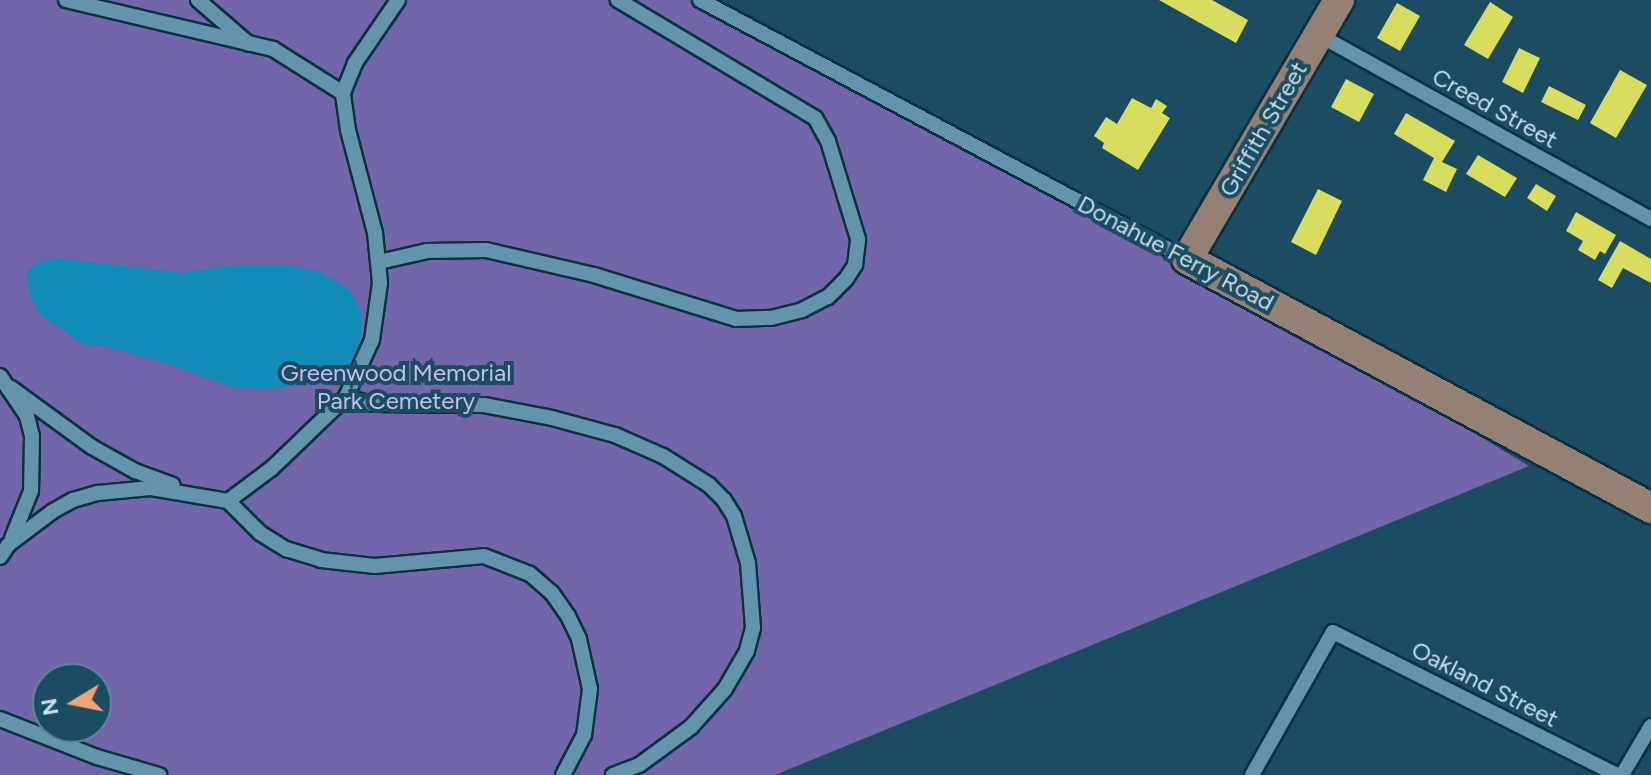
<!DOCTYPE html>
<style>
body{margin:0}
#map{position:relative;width:1651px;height:775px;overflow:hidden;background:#1c4c62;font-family:Figtree,sans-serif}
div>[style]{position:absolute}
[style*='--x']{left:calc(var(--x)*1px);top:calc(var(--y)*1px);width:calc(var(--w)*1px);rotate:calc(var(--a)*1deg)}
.green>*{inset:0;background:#7265aa}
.water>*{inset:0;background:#118cb9}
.building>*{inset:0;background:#d8dd60}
.roads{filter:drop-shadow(2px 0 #0b3141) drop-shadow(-2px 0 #0b3141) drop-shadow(0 2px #0b3141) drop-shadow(0 -2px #0b3141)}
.minor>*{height:14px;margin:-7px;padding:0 7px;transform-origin:7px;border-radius:7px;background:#6493ac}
.major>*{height:30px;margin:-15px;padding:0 15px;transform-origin:15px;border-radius:15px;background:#948174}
span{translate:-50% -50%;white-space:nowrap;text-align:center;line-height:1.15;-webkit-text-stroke:8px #1c4c62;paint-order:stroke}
.street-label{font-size:24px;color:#c7dfec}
.park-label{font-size:24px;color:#c4bdef}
.north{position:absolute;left:32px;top:663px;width:80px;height:80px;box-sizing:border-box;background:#1c4c62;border:2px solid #608799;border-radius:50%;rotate:260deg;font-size:22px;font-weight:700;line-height:32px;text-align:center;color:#c7dfec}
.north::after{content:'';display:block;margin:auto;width:28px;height:36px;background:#efa376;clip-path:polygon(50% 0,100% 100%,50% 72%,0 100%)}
</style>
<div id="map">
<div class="green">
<div style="clip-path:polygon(evenodd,0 0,700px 0,1187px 259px,1529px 466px,775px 775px,0 775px,0 0,48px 679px,96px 679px,96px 727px,48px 727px,48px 679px)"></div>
</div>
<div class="water">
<div style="clip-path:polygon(57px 258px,182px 273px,234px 265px,288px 265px,320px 272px,350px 290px,362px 314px,360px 347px,348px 367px,321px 381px,274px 389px,235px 388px,165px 363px,103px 346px,84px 345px,39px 314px,30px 295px,26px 274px,36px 263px)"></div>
</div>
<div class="building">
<div style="clip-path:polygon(1159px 0,1212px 0,1248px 20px,1236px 43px)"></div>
<div style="clip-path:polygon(1490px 2px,1513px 17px,1488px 59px,1464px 45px)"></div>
<div style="clip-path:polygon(1397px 3px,1420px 16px,1400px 51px,1377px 38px)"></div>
<div style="clip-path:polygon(1519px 48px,1540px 58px,1523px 93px,1502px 82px)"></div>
<div style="clip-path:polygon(1620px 70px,1647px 85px,1616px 138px,1590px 123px)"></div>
<div style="clip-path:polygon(1346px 79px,1374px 94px,1359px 122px,1331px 107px)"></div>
<div style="clip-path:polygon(1549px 86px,1586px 105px,1578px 120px,1541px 102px)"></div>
<div style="clip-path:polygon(1132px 98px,1151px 108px,1156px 99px,1167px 106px,1162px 113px,1170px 118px,1138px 170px,1102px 148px,1104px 143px,1094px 136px,1106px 117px,1117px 124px)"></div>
<div style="clip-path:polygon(1406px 113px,1455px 141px,1442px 162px,1457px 169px,1446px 192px,1423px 180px,1434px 158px,1394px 134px)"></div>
<div style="clip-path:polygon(1478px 155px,1517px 178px,1505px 197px,1466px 174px)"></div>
<div style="clip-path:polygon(1536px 184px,1556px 196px,1547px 211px,1527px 198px)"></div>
<div style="clip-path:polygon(1318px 189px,1342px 201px,1316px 255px,1291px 242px)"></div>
<div style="clip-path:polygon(1576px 212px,1616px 235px,1605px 254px,1600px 251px,1595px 260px,1578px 250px,1583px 241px,1566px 231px)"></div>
<div style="clip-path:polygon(1620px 241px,1651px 259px,1651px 283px,1623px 268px,1612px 288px,1598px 280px)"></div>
</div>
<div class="roads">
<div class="minor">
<div style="--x:66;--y:0;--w:213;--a:13.3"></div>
<div style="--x:273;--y:49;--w:83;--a:32.2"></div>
<div style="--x:198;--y:0;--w:67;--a:40.8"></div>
<div style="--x:700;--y:0;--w:552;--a:28.01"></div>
<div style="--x:1319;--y:35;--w:380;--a:29"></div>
<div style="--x:379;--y:262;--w:49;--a:-12.9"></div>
<div style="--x:427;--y:251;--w:59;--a:-1"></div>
<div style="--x:486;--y:250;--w:111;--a:13"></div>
<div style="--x:594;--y:275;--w:149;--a:17.2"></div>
<div style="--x:736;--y:319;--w:35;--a:-2"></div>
<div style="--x:771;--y:318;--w:32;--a:-14"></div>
<div style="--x:802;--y:310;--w:29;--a:-27"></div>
<div style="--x:828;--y:297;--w:25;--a:-45"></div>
<div style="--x:846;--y:279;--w:17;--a:-57"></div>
<div style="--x:855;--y:265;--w:26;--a:-83"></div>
<div style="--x:858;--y:239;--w:102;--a:-107"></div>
<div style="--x:828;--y:141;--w:26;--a:-119"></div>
<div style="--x:815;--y:118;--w:230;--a:-149.1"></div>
<div style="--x:0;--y:376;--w:48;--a:56"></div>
<div style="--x:27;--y:416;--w:21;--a:76"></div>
<div style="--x:32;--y:436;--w:55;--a:91"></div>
<div style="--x:31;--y:491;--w:51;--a:112"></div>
<div style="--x:11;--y:388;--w:100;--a:36.1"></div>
<div style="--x:92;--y:447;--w:49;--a:29.2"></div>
<div style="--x:135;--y:471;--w:40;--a:20.2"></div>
<div style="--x:346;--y:397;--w:27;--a:15"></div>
<div style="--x:372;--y:404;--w:112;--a:0.5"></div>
<div style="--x:484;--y:405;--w:69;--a:10.8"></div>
<div style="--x:552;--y:418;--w:65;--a:15.1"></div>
<div style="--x:615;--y:435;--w:52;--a:23.6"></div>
<div style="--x:663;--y:456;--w:54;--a:32.2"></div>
<div style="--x:709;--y:485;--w:21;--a:45"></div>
<div style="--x:724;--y:500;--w:19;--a:58"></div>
<div style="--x:734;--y:516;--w:49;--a:73.4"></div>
<div style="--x:748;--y:563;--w:65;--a:85.6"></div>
<div style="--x:753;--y:628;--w:24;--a:105"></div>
<div style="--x:747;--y:651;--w:44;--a:120.1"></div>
<div style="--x:725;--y:689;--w:51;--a:131.8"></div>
<div style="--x:691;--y:727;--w:64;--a:143.8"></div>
<div style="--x:639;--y:765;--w:28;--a:159"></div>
<div style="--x:228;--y:501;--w:45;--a:45"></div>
<div style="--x:260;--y:533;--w:31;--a:32"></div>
<div style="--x:286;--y:549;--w:37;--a:17"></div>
<div style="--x:321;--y:560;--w:54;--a:6.3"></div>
<div style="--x:375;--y:566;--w:109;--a:-5.2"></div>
<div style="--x:484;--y:556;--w:49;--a:21.4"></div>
<div style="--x:530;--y:574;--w:29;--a:41"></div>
<div style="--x:552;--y:593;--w:28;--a:55"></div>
<div style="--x:568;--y:616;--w:25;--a:64"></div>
<div style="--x:579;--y:639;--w:51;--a:77.6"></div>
<div style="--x:590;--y:689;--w:46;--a:97.4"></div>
<div style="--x:584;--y:735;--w:45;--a:117.7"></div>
<div style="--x:0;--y:557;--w:14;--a:-56"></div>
<div style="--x:8;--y:545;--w:56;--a:-37.1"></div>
<div style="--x:53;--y:511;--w:23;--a:-29"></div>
<div style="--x:73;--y:500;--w:26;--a:-16"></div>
<div style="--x:98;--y:493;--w:53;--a:-5.4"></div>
<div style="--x:151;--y:488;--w:78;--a:9.6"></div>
<div style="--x:228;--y:501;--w:54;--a:-36.7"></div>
<div style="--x:271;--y:469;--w:104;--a:-43.8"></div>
<div style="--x:346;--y:397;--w:63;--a:-65.5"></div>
<div style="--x:372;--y:340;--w:58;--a:-82"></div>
<div style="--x:380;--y:283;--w:50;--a:-95.7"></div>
<div style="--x:375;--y:233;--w:106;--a:-104.7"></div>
<div style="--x:348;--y:130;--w:37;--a:-98"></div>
<div style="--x:343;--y:93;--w:32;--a:-68"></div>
<div style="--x:355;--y:63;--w:76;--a:-55.7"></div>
<div style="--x:0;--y:719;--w:104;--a:21.4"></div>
<div style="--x:97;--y:757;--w:65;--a:16.2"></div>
<div style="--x:1252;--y:775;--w:164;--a:-60.5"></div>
<div style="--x:1333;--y:632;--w:318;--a:26.7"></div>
<div style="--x:1622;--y:775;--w:57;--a:-59.4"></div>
</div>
<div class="major">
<div style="--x:1339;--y:0;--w:300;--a:120.4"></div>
<div style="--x:1187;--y:259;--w:527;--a:28.22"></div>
</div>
</div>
<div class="street-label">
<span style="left:1495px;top:108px;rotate:29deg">Creed Street</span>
<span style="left:1263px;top:129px;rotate:-60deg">Griffith Street</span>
<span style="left:1176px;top:253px;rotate:28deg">Donahue Ferry Road</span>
<span style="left:1485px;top:684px;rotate:27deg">Oakland Street</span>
</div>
<div class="park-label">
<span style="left:396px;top:387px">Greenwood Memorial<br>Park Cemetery</span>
</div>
<div class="north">N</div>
</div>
